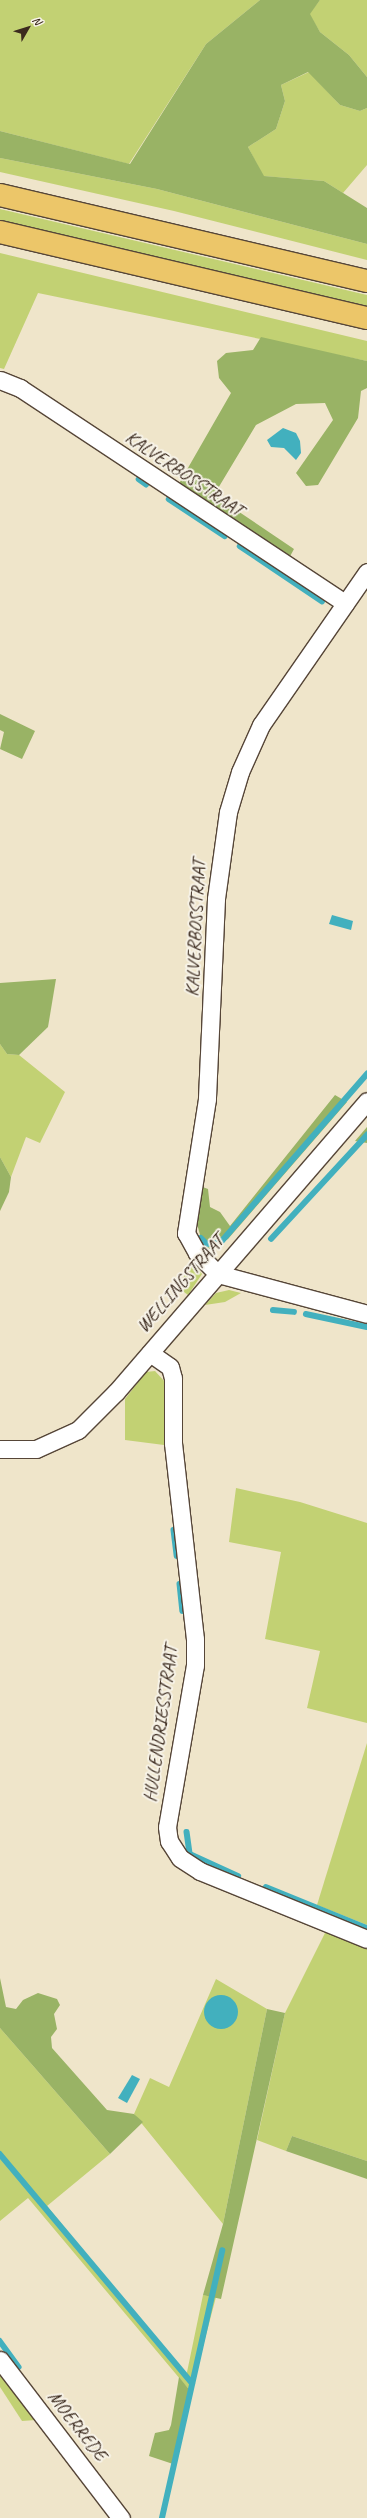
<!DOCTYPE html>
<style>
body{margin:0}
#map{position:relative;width:367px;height:2518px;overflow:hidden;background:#efe5ca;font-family:Caveat,sans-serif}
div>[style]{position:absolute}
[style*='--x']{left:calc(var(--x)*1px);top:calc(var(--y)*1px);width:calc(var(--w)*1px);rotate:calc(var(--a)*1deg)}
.green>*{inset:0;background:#c2d173}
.forest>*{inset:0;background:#99b365}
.water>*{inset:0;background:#42b0be}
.round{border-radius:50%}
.stream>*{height:5.5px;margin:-2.75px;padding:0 2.75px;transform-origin:2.75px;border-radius:2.75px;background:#42b0be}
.roads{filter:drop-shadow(1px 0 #564638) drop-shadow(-1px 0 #564638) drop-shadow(0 1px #564638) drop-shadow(0 -1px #564638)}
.street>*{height:17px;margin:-8.5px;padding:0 8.5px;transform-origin:8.5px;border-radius:8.5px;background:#fff}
.highway>*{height:22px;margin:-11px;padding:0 11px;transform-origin:11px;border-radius:11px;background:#ecc669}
span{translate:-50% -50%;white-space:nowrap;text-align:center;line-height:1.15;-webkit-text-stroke:4px #f7f3e8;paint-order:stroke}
.street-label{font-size:19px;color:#3b2a1e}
.north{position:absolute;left:8px;top:8px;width:40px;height:40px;-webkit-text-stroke:3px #f7f3e8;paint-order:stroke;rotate:51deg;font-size:11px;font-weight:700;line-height:16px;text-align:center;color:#3b2a1e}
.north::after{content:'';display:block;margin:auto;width:14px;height:18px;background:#3b2a1e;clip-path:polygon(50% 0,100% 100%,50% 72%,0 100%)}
</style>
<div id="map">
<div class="green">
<div style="clip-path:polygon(0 0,260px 0,206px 44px,129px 164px,0 131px)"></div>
<div style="clip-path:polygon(320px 0,367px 0,367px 77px,349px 55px,320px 32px,309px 14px)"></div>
<div style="clip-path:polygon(309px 72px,340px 105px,360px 111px,367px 108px,367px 165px,343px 193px,324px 181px,263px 176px,248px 147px,276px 129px,285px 101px,281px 85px)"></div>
<div style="clip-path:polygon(0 158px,157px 189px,367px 244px,367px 260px,174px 211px,0 172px)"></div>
<div style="clip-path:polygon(0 209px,367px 295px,367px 306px,0 220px)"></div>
<div style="clip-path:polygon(0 253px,367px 341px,367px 361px,38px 293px,4px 369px,0 368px)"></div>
<div style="clip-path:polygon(0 1044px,7px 1054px,19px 1055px,65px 1092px,40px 1143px,26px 1137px,11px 1177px,0 1157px)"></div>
<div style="clip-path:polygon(193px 1262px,202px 1274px,188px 1295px,180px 1289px,180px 1282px)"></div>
<div style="clip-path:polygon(229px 1290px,241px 1293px,225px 1302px,205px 1305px,216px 1293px)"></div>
<div style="clip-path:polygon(155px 1371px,166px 1383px,168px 1437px,164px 1445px,125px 1440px,125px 1399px,146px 1372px)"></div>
<div style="clip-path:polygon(236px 1488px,300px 1502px,367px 1523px,367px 1723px,307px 1708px,320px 1651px,265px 1639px,281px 1552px,229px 1542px)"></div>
<div style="clip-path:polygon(367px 1743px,367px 1925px,317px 1905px)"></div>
<div style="clip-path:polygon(326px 1931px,367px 1948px,367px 2161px,292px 2136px,286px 2151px,257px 2140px,285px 2013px)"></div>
<div style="clip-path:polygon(216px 1979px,267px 2009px,223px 2224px,134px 2114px,150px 2078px,169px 2087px)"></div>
<div style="clip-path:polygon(0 2028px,110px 2154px,47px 2206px,186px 2377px,203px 2295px,216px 2297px,191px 2392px,28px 2198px,0 2221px)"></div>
<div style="clip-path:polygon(0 2371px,36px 2420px,22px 2421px,0 2387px)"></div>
</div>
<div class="forest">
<div style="clip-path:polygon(260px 0,320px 0,310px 14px,320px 32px,349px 55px,367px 77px,367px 108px,360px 111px,340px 105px,308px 72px,281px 85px,285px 101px,276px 129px,248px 147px,264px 176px,324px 181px,367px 208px,367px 244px,157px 189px,0 158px,0 131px,130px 164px,206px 44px)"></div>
<div style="clip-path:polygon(261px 337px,367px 361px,367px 388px,361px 391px,358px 418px,318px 485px,306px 486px,296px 473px,333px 420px,325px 403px,296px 404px,256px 425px,214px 495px,294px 549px,288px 560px,177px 487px,231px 393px,219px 378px,217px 361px,226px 353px,253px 350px)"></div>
<div style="clip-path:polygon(0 714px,35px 731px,22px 759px,0 749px,4px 732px,0 730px)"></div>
<div style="clip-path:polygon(56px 979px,48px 1027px,19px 1055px,7px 1054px,0 1044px,0 983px)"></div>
<div style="clip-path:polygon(335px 1095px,347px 1102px,228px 1239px,210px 1249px,203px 1246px,196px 1220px,200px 1186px,208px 1189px,210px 1207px,220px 1212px,230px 1226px)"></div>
<div style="clip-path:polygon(367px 1127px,367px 1143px,355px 1141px)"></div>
<div style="clip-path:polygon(0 1157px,11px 1177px,9px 1192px,0 1211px)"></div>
<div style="clip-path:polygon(0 1978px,6px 2007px,16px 2009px,23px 2000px,38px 1993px,57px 1999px,60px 2005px,54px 2014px,57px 2029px,51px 2037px,52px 2048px,107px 2110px,134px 2114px,143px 2122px,110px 2154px,0 2028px)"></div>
<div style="clip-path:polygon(267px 2009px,285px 2013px,221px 2299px,203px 2295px,223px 2224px)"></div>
<div style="clip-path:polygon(292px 2136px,367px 2161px,367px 2179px,286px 2151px)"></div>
<div style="clip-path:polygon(179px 2377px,191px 2392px,173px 2464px,149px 2456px,155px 2433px,169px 2430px,171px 2425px)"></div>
</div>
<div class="water">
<div style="clip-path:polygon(283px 428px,296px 433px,300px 441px,301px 453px,296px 460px,284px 448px,271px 447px,267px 440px)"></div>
<div style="clip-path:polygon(332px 915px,353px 921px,351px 930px,329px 924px)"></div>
<div class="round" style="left:204px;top:1995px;width:34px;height:34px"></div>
<div style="clip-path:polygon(132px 2075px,140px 2079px,127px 2103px,118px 2098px)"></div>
</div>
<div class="stream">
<div style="--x:139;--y:479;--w:9;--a:36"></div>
<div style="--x:169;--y:499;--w:67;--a:33.5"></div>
<div style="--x:240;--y:546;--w:99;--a:33.9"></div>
<div style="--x:201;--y:1238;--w:8;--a:45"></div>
<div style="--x:207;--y:1244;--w:14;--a:-8"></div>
<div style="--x:221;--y:1242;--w:223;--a:-49"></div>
<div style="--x:271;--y:1239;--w:142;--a:-47.3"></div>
<div style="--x:273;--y:1310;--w:21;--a:5"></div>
<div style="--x:306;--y:1314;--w:62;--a:12"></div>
<div style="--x:174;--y:1530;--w:26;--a:83"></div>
<div style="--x:180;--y:1584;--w:27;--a:84"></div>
<div style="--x:187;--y:1832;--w:22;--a:82"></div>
<div style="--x:190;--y:1854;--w:53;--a:24.6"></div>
<div style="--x:266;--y:1887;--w:109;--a:22.1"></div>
<div style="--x:0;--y:2154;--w:299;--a:50"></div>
<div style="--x:0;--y:2341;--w:32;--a:54"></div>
<div style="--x:162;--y:2518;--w:274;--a:-77.3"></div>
</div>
<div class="roads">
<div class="street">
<div style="--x:0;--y:380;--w:22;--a:22"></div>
<div style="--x:20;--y:388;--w:390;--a:33.5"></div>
<div style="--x:367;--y:572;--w:186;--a:124.7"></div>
<div style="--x:261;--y:725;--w:51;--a:114.1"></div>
<div style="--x:240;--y:772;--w:42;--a:106.7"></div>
<div style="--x:228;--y:812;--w:88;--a:97.9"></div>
<div style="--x:216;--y:899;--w:200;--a:92.6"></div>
<div style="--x:207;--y:1099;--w:136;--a:98.9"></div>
<div style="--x:186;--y:1233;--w:23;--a:61"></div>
<div style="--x:197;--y:1253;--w:30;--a:45"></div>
<div style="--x:218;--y:1274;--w:154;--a:15"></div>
<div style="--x:150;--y:1353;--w:24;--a:35"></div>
<div style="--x:170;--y:1367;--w:11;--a:75"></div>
<div style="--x:173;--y:1378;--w:65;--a:90"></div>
<div style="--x:173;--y:1443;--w:197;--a:83.6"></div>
<div style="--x:195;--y:1639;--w:26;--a:90"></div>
<div style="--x:195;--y:1665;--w:164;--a:99.8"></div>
<div style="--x:167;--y:1827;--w:14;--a:82"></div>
<div style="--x:169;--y:1841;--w:20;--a:57"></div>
<div style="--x:180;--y:1858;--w:24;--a:33"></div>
<div style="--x:200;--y:1871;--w:180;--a:22.2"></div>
<div style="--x:0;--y:1449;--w:36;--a:0"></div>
<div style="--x:36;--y:1449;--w:46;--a:-24.3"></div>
<div style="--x:78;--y:1430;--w:54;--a:-45"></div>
<div style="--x:116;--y:1392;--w:384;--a:-49.2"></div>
<div style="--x:0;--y:2360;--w:199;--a:52.6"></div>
</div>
<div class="highway">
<div style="--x:0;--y:195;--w:377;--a:13.2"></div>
<div style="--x:0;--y:232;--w:377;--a:13.2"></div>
</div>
</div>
<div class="street-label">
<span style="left:184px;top:474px;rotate:34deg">KALVERBOSSTRAAT</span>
<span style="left:196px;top:928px;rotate:-87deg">KALVERBOSSTRAAT</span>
<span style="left:181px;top:1284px;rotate:-49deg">WELLINGSTRAAT</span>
<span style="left:161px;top:1724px;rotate:-82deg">HULLENDRIESSTRAAT</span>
<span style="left:77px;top:2426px;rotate:52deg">MOERREDE</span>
</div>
<div class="north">N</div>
</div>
